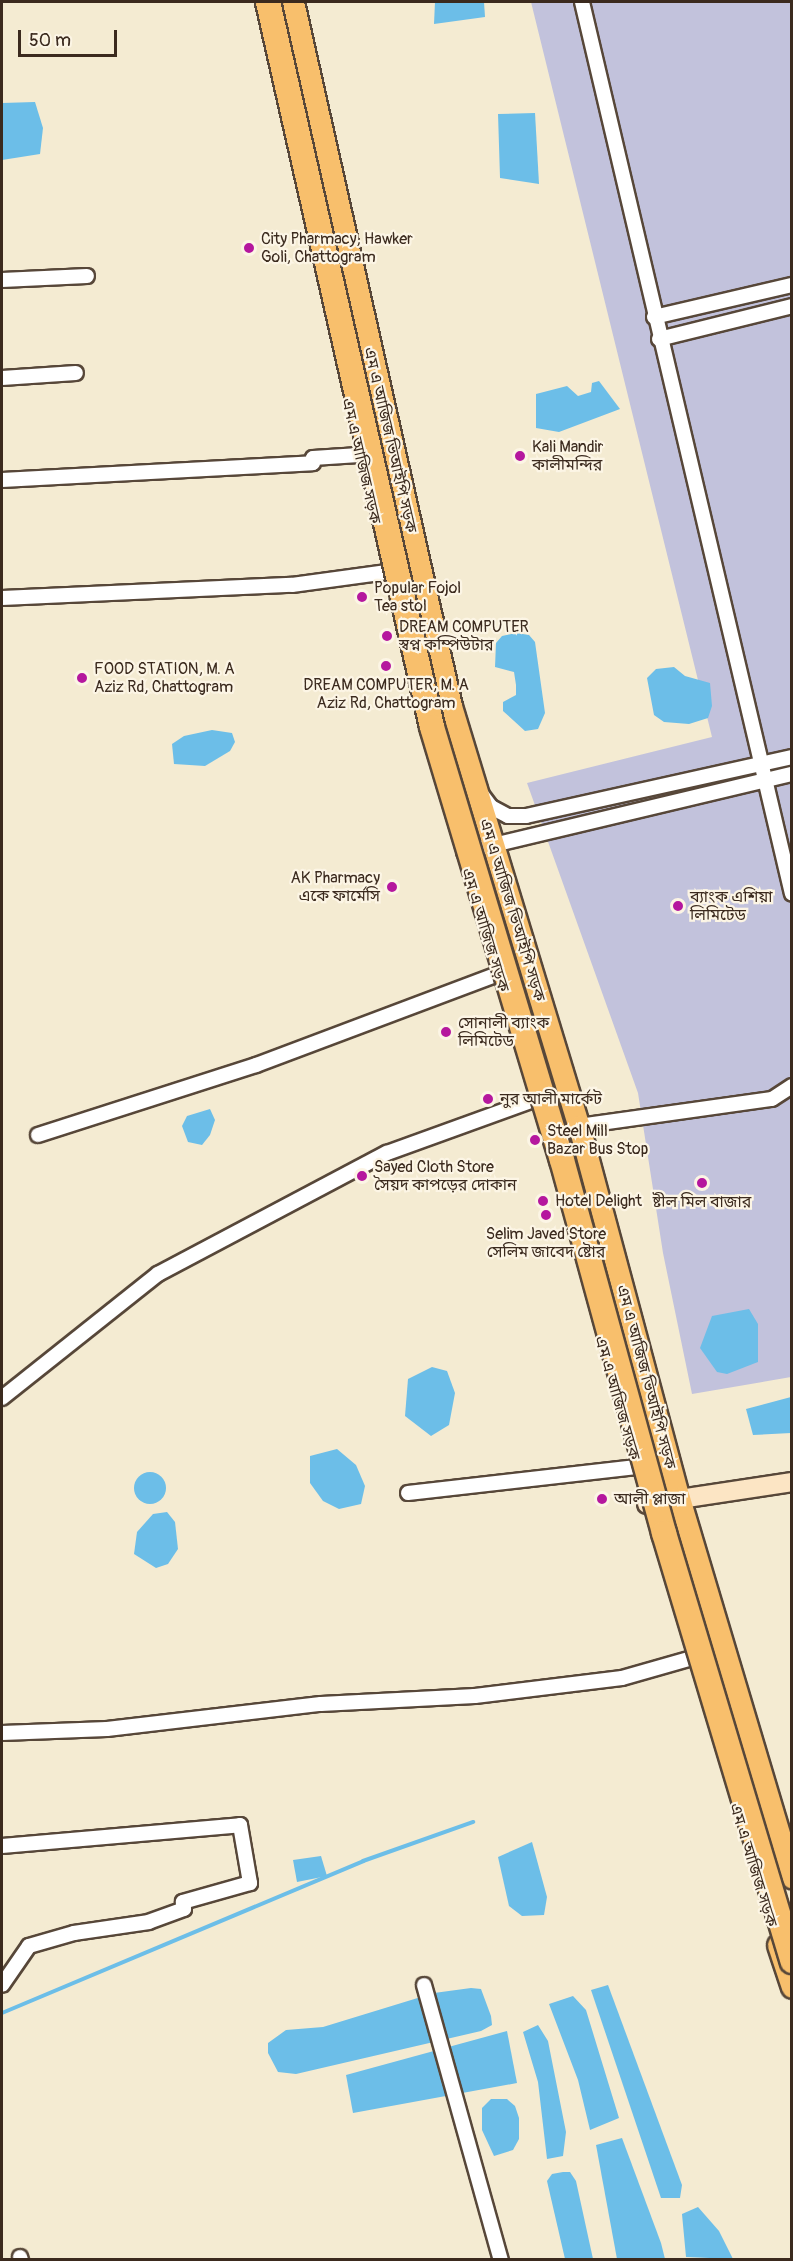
<!DOCTYPE html>
<meta charset="utf-8">
<style>
body{margin:0}
#map{position:relative;width:793px;height:2261px;overflow:hidden;background:#f4ebd2;font-family:Pangolin,"Noto Sans Bengali",sans-serif}
div>[style]{position:absolute}
[style*='--x']{left:calc(var(--x)*1px);top:calc(var(--y)*1px);width:calc(var(--w)*1px);rotate:calc(var(--a)*1deg)}
.industrial>*{inset:0;background:#c2c2dc}
.water>*{inset:0;background:#6cbee8}
.round{border-radius:50%}
.stream>*{height:4px;margin:-2px;padding:0 2px;transform-origin:2px;border-radius:2px;background:#6cbee8}
.roads{filter:drop-shadow(2px 0 #574739) drop-shadow(-2px 0 #574739) drop-shadow(0 2px #574739) drop-shadow(0 -2px #574739)}
.street>*{height:14px;margin:-7px;padding:0 7px;transform-origin:7px;border-radius:7px;background:#fff}
.secondary>*{height:18px;margin:-9px;padding:0 9px;transform-origin:9px;border-radius:9px;background:#fce5c4}
.primary>*{height:21px;margin:-10.5px;padding:0 10.5px;transform-origin:10.5px;border-radius:10.5px;background:#f8bf6c}
.bridges{filter:drop-shadow(2px 0 #574739) drop-shadow(-2px 0 #574739) drop-shadow(0 2px #574739) drop-shadow(0 -2px #574739)}
.highway-bridge>*{height:24px;margin:-12px;padding:0 12px;transform-origin:12px;border-radius:12px;background:#f8bf6c}
.dots>*{width:16px;height:16px;translate:-50% -50%;box-sizing:border-box;border:3px solid #fcf5e5;border-radius:50%}
span{translate:-50% -50%;white-space:nowrap;text-align:center;line-height:1.15;-webkit-text-stroke:4.5px #fcf5e5;paint-order:stroke}
.poi-label{font-size:16px;color:#3b2a1e}
.left{translate:0 -50%;text-align:left}
.right{translate:-100% -50%;text-align:right}
.street-label{font-size:16px;color:#3b2a1e}
.frame{position:absolute;inset:0;border:3px solid #3b2a1e;pointer-events:none}
.scale{position:absolute;left:18px;top:30px;width:99px;height:27px;box-sizing:border-box;border:3px solid #3b2a1e;border-top:0;padding-left:8px;font-size:18px;line-height:21px;white-space:nowrap;color:#3b2a1e;-webkit-text-stroke:4px #fcf5e5;paint-order:stroke}
</style>
<div id="map">
<div class="industrial">
<div style="clip-path:polygon(531px 2px,791px 2px,791px 1377px,692px 1394px,663px 1253px,638px 1093px,527px 783px,712px 737px)"></div>
</div>
<div class="water">
<div style="clip-path:polygon(435px 2px,484px 2px,485px 17px,434px 24px)"></div>
<div style="clip-path:polygon(35px 102px,43px 128px,40px 154px,2px 160px,2px 103px)"></div>
<div style="clip-path:polygon(535px 113px,539px 184px,500px 178px,498px 114px)"></div>
<div style="clip-path:polygon(599px 381px,620px 409px,559px 432px,536px 428px,536px 394px,567px 386px,578px 396px,591px 392px,592px 383px)"></div>
<div style="clip-path:polygon(516px 633px,529px 635px,535px 642px,545px 713px,538px 729px,525px 731px,503px 711px,503px 702px,516px 695px,516px 685px,514px 672px,495px 667px,496px 643px,502px 636px)"></div>
<div style="clip-path:polygon(674px 667px,685px 676px,710px 683px,712px 706px,708px 718px,689px 724px,664px 722px,654px 715px,647px 678px,656px 669px)"></div>
<div style="clip-path:polygon(212px 730px,232px 733px,235px 742px,230px 751px,205px 766px,174px 764px,172px 744px,184px 736px)"></div>
<div style="clip-path:polygon(210px 1109px,215px 1120px,210px 1135px,202px 1145px,188px 1142px,182px 1126px,187px 1116px)"></div>
<div style="clip-path:polygon(749px 1309px,758px 1324px,758px 1362px,727px 1374px,717px 1372px,700px 1348px,712px 1316px)"></div>
<div style="clip-path:polygon(432px 1367px,447px 1371px,455px 1393px,449px 1425px,431px 1436px,405px 1416px,408px 1379px)"></div>
<div style="clip-path:polygon(791px 1397px,791px 1433px,753px 1435px,746px 1409px)"></div>
<div style="clip-path:polygon(337px 1449px,356px 1465px,365px 1486px,361px 1504px,339px 1509px,323px 1501px,310px 1483px,310px 1456px)"></div>
<div class="round" style="left:134px;top:1472px;width:32px;height:32px"></div>
<div style="clip-path:polygon(167px 1512px,175px 1522px,178px 1549px,168px 1564px,156px 1568px,134px 1554px,137px 1532px,153px 1514px)"></div>
<div style="clip-path:polygon(532px 1842px,547px 1897px,544px 1915px,522px 1916px,509px 1906px,498px 1857px)"></div>
<div style="clip-path:polygon(321px 1856px,327px 1876px,297px 1882px,293px 1860px)"></div>
<div style="clip-path:polygon(608px 1985px,682px 2185px,680px 2198px,661px 2198px,591px 1990px)"></div>
<div style="clip-path:polygon(471px 1988px,481px 1989px,491px 2016px,492px 2025px,481px 2031px,296px 2074px,278px 2072px,268px 2053px,268px 2043px,286px 2030px,323px 2027px,434px 1993px)"></div>
<div style="clip-path:polygon(573px 1996px,586px 2010px,619px 2118px,590px 2130px,578px 2080px,549px 2004px)"></div>
<div style="clip-path:polygon(538px 2025px,548px 2041px,566px 2132px,563px 2156px,547px 2159px,538px 2082px,523px 2032px)"></div>
<div style="clip-path:polygon(507px 2031px,517px 2083px,353px 2113px,346px 2075px)"></div>
<div style="clip-path:polygon(491px 2099px,507px 2099px,515px 2106px,519px 2118px,519px 2139px,513px 2150px,494px 2156px,482px 2130px,482px 2108px)"></div>
<div style="clip-path:polygon(622px 2138px,661px 2243px,665px 2259px,617px 2259px,596px 2145px)"></div>
<div style="clip-path:polygon(563px 2172px,570px 2172px,576px 2181px,593px 2259px,565px 2259px,547px 2181px,552px 2174px)"></div>
<div style="clip-path:polygon(698px 2207px,719px 2231px,733px 2259px,686px 2257px,682px 2214px)"></div>
</div>
<div class="stream">
<div style="--x:2;--y:2013;--w:392;--a:-22.8"></div>
<div style="--x:363;--y:1861;--w:117;--a:-19.5"></div>
</div>
<div class="roads">
<div class="street">
<div style="--x:582;--y:2;--w:916;--a:76.75"></div>
<div style="--x:2;--y:280;--w:85;--a:-2.7"></div>
<div style="--x:654;--y:317;--w:142;--a:-13.1"></div>
<div style="--x:659;--y:339;--w:137;--a:-13.9"></div>
<div style="--x:2;--y:378;--w:74;--a:-3.9"></div>
<div style="--x:2;--y:480;--w:311;--a:-3.1"></div>
<div style="--x:313;--y:463;--w:5;--a:-90"></div>
<div style="--x:313;--y:458;--w:46;--a:-3.7"></div>
<div style="--x:2;--y:598;--w:290;--a:-2.6"></div>
<div style="--x:292;--y:585;--w:96;--a:-7.8"></div>
<div style="--x:482;--y:795;--w:15;--a:53"></div>
<div style="--x:491;--y:807;--w:19;--a:28"></div>
<div style="--x:508;--y:816;--w:18;--a:0"></div>
<div style="--x:526;--y:816;--w:272;--a:-12.5"></div>
<div style="--x:464;--y:852;--w:337;--a:-13.4"></div>
<div style="--x:579;--y:1126;--w:195;--a:-8"></div>
<div style="--x:772;--y:1099;--w:24;--a:-33"></div>
<div style="--x:38;--y:1135;--w:229;--a:-17.8"></div>
<div style="--x:256;--y:1065;--w:259;--a:-20.6"></div>
<div style="--x:2;--y:1398;--w:199;--a:-38.5"></div>
<div style="--x:158;--y:1274;--w:259;--a:-27.9"></div>
<div style="--x:387;--y:1153;--w:158;--a:-19.9"></div>
<div style="--x:408;--y:1493;--w:230;--a:-6.5"></div>
<div style="--x:2;--y:1733;--w:105;--a:-2.2"></div>
<div style="--x:107;--y:1729;--w:215;--a:-6.7"></div>
<div style="--x:321;--y:1704;--w:154;--a:-3"></div>
<div style="--x:475;--y:1696;--w:148;--a:-7"></div>
<div style="--x:622;--y:1678;--w:73;--a:-15.9"></div>
<div style="--x:2;--y:1846;--w:239;--a:-5"></div>
<div style="--x:240;--y:1825;--w:59;--a:80.2"></div>
<div style="--x:250;--y:1883;--w:70;--a:164.2"></div>
<div style="--x:183;--y:1902;--w:7;--a:82"></div>
<div style="--x:184;--y:1909;--w:37;--a:160"></div>
<div style="--x:149;--y:1922;--w:76;--a:171.7"></div>
<div style="--x:74;--y:1933;--w:47;--a:163.9"></div>
<div style="--x:29;--y:1946;--w:47;--a:124.7"></div>
<div style="--x:424;--y:1985;--w:286;--a:74.4"></div>
<div style="--x:20;--y:2257;--w:3;--a:72"></div>
</div>
<div class="secondary">
<div style="--x:647;--y:1504;--w:147;--a:-8.6"></div>
</div>
<div class="primary">
<div style="--x:293;--y:2;--w:722;--a:77.35"></div>
<div style="--x:451;--y:706;--w:439;--a:73.1"></div>
<div style="--x:579;--y:1126;--w:385;--a:75"></div>
<div style="--x:679;--y:1498;--w:396;--a:73.4"></div>
<div style="--x:778;--y:1945;--w:44;--a:71.6"></div>
</div>
</div>
<div class="bridges">
<div class="highway-bridge">
<div style="--x:268;--y:2;--w:743;--a:77.25"></div>
<div style="--x:432;--y:727;--w:452;--a:73.3"></div>
<div style="--x:562;--y:1160;--w:387;--a:74.7"></div>
<div style="--x:664;--y:1533;--w:447;--a:73.3"></div>
</div>
</div>
<div class="dots">
<div style="left:249px;top:248px;background:#b5179e"></div>
<div style="left:520px;top:456px;background:#b5179e"></div>
<div style="left:362px;top:597px;background:#b5179e"></div>
<div style="left:387px;top:636px;background:#b5179e"></div>
<div style="left:386px;top:666px;background:#b5179e"></div>
<div style="left:82px;top:678px;background:#b5179e"></div>
<div style="left:392px;top:887px;background:#b5179e"></div>
<div style="left:678px;top:906px;background:#b5179e"></div>
<div style="left:446px;top:1032px;background:#b5179e"></div>
<div style="left:488px;top:1099px;background:#b5179e"></div>
<div style="left:535px;top:1140px;background:#b5179e"></div>
<div style="left:362px;top:1176px;background:#b5179e"></div>
<div style="left:702px;top:1183px;background:#b5179e"></div>
<div style="left:543px;top:1201px;background:#b5179e"></div>
<div style="left:546px;top:1215px;background:#b5179e"></div>
<div style="left:602px;top:1499px;background:#b5179e"></div>
</div>
<div class="poi-label">
<span class="left" style="left:261px;top:248px">City Pharmacy, Hawker<br>Goli, Chattogram</span>
<span class="left" style="left:532px;top:456px">Kali Mandir<br>কালীমন্দির</span>
<span class="left" style="left:374px;top:597px">Popular Fojol<br>Tea stol</span>
<span class="left" style="left:399px;top:636px">DREAM COMPUTER<br>স্বপ্ন কম্পিউটার</span>
<span class="left" style="left:94px;top:678px">FOOD STATION, M. A<br>Aziz Rd, Chattogram</span>
<span style="left:386px;top:694px">DREAM COMPUTER, M. A<br>Aziz Rd, Chattogram</span>
<span class="right" style="left:380px;top:887px">AK Pharmacy<br>একে ফার্মেসি</span>
<span class="left" style="left:690px;top:906px">ব্যাংক এশিয়া<br>লিমিটেড</span>
<span class="left" style="left:458px;top:1032px">সোনালী ব্যাংক<br>লিমিটেড</span>
<span class="left" style="left:500px;top:1099px">নুর আলী মার্কেট</span>
<span class="left" style="left:547px;top:1140px">Steel Mill<br>Bazar Bus Stop</span>
<span class="left" style="left:374px;top:1176px">Sayed Cloth Store<br>সৈয়দ কাপড়ের দোকান</span>
<span class="left" style="left:555px;top:1201px">Hotel Delight</span>
<span style="left:702px;top:1202px">ষ্টীল মিল বাজার</span>
<span style="left:546px;top:1243px">Selim Javed Store<br>সেলিম জাবেদ ষ্টোর</span>
<span class="left" style="left:614px;top:1499px">আলী প্লাজা</span>
</div>
<div class="street-label">
<span style="left:390px;top:440px;rotate:77deg">এম এ আজিজ ভিআইপি সড়ক</span>
<span style="left:361px;top:461px;rotate:77deg">এম এ আজিজ সড়ক</span>
<span style="left:512px;top:910px;rotate:73deg">এম এ আজিজ ভিআইপি সড়ক</span>
<span style="left:485px;top:930px;rotate:73deg">এম এ আজিজ সড়ক</span>
<span style="left:646px;top:1377px;rotate:75deg">এম এ আজিজ ভিআইপি সড়ক</span>
<span style="left:617px;top:1398px;rotate:74deg">এম এ আজিজ সড়ক</span>
<span style="left:753px;top:1865px;rotate:73deg">এম এ আজিজ সড়ক</span>
</div>
<div class="frame"></div>
<div class="scale">50 m</div>
</div>
